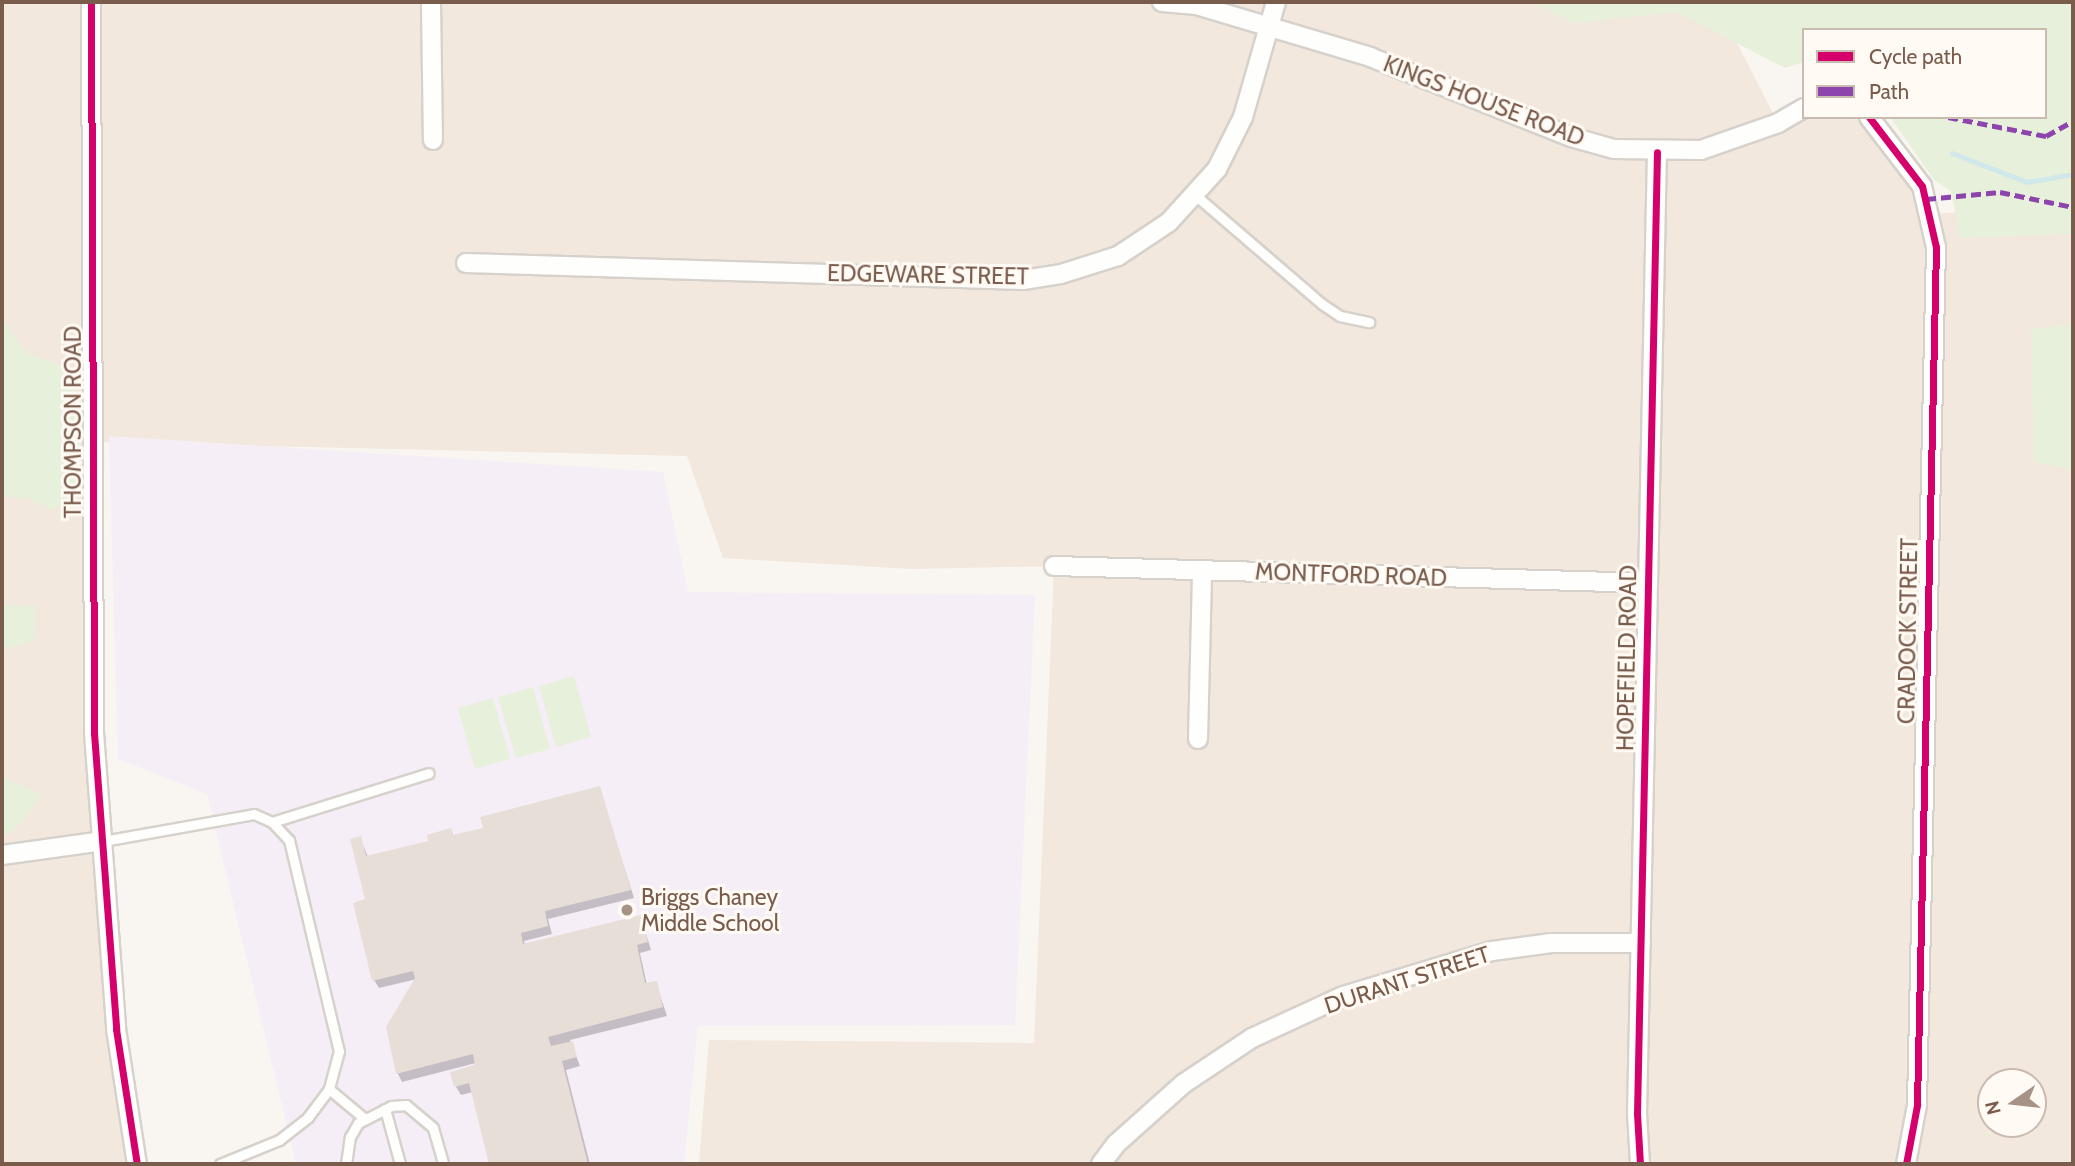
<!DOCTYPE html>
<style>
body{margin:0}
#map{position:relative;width:2075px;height:1166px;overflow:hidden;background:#f9f5f0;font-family:Cabin,sans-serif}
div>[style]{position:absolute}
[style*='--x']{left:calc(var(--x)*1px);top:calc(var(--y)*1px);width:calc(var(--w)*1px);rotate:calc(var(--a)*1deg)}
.residential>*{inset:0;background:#f2e8de}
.education>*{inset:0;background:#f6eef6}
.green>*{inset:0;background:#e7f0db}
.shadow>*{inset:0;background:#0003}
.stream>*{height:5px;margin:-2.5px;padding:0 2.5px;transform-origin:2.5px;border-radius:2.5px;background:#d0e8ea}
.building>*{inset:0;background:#e6ded7}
.roads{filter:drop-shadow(2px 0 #d7d1cb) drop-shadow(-2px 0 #d7d1cb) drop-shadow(0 2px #d7d1cb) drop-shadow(0 -2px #d7d1cb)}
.service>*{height:9px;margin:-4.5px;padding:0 4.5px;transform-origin:4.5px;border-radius:4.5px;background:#fefefd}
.minor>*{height:18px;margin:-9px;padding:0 9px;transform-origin:9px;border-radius:9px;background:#fefefd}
.quiet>*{height:5px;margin-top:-2.5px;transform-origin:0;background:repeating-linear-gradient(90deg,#8e44ad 0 10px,transparent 0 15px)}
.cycleway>*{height:7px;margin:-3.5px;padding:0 3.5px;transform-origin:3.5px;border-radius:3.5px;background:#d6006c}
.dots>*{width:19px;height:19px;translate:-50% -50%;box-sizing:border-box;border:4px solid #fffaf3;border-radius:50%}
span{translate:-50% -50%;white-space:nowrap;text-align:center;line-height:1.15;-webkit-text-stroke:6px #fffaf3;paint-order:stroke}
.street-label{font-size:23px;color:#7a5c4d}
.poi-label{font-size:23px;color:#7a5c4d}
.left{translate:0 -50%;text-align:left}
.frame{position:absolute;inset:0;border:4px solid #7a5c4d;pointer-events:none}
.legend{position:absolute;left:1802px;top:28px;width:245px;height:91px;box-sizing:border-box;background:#fffaf3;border:2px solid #cabbb1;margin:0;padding:9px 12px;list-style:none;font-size:21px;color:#7a5c4d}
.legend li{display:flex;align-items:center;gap:14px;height:35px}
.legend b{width:35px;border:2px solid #cabbb1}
.north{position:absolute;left:1977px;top:1068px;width:70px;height:70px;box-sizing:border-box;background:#fffaf3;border:2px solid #cabbb1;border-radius:50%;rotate:256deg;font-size:19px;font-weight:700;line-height:28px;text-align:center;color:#7a5c4d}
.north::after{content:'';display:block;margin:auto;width:24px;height:32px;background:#a69286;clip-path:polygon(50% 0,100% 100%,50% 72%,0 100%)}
</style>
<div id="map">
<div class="residential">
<div style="clip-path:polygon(evenodd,2px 2px,1716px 2px,1778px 123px,1804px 117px,1868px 117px,1930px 214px,1996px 210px,2073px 227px,2073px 1164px,699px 1164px,709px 1040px,1034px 1043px,1054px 566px,912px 569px,723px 558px,687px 456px,102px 442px,103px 841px,137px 1164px,2px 1164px,2px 2px,1991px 1082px,2033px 1082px,2033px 1124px,1991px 1124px,1991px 1082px)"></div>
</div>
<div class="education">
<div style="clip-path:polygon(109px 436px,663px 472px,688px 592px,1035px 595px,1015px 1025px,698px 1026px,684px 1164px,296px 1164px,207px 794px,118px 759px)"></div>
</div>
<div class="green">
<div style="clip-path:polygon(1532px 2px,2073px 2px,2073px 234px,1960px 238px,1951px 191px,1934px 180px,1890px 117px,2045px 117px,2045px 30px,1804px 30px,1804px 62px,1785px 68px,1677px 12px,1574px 23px)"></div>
<div style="clip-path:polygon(2px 323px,6px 323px,26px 353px,62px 366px,83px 403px,76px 499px,52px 510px,28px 498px,2px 497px)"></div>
<div style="clip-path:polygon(2073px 324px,2073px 471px,2034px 461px,2031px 329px)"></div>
<div style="clip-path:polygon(2px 605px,36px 606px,34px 640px,2px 650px)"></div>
<div style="clip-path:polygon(574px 676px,591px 737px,556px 747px,539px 686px)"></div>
<div style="clip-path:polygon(533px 687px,550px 749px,516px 758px,498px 697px)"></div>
<div style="clip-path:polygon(493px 698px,510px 759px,475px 769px,458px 708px)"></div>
<div style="clip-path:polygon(2px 777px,41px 794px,24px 820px,2px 839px)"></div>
</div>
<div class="shadow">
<div style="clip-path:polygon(599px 788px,634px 898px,548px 919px,552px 934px,524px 941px,525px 945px,641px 917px,651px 950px,640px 953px,647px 985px,656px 983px,667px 1016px,570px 1040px,580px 1066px,566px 1070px,590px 1164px,491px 1164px,473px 1092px,461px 1095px,456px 1087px,476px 1063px,402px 1082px,398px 1074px,387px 1027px,417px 979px,379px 988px,374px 980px,360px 838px,368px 857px,430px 843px,451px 830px,454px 837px,485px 829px)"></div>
</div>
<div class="stream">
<div style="--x:1952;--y:153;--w:80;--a:21.1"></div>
<div style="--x:2027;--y:182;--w:47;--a:-9.9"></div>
</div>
<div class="building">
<div style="clip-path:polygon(600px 786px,631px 890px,545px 911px,548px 926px,521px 933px,523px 944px,641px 915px,648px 942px,637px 945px,645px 983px,657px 981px,663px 1007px,548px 1037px,551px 1046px,573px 1041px,577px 1057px,562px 1061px,588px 1164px,489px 1164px,469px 1083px,454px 1087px,450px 1072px,475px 1065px,473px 1054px,396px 1074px,386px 1027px,415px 978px,413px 971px,372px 981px,353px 903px,365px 899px,350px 839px,361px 836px,366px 856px,428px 841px,427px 835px,451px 828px,453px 835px,483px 828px,480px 817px)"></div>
</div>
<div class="roads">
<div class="service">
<div style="--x:1194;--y:194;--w:169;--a:40.7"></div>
<div style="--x:1322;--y:304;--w:22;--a:34"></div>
<div style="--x:1340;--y:316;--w:30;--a:12"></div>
<div style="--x:272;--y:822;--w:164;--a:-17.3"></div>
<div style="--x:103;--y:841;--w:153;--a:-10.1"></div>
<div style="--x:254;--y:814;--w:20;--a:24"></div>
<div style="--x:272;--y:822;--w:25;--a:47"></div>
<div style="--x:289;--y:840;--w:217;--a:76.7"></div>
<div style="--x:339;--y:1051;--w:39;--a:105"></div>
<div style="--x:329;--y:1089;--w:47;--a:39.8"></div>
<div style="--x:385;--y:1109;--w:57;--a:74.7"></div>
<div style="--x:220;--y:1164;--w:64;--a:-22.1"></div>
<div style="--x:279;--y:1140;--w:37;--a:-38"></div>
<div style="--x:308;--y:1117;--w:35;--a:-53"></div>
<div style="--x:346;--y:1164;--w:27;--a:-82"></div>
<div style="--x:350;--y:1137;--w:16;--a:-60"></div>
<div style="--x:358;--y:1123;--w:37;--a:-27"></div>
<div style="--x:391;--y:1106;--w:15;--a:-4"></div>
<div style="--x:406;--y:1105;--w:35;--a:40"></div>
<div style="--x:433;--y:1128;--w:37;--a:74"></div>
</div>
<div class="minor">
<div style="--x:91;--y:2;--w:731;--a:89.76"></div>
<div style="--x:94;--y:733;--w:297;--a:85.7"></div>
<div style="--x:116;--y:1029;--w:137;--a:81.2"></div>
<div style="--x:431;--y:2;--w:138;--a:89.2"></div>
<div style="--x:1162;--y:2;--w:34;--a:5"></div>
<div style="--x:1196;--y:5;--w:182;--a:16.6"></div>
<div style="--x:1370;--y:57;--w:216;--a:21.7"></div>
<div style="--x:1571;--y:137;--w:45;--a:15.6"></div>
<div style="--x:1614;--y:149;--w:87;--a:0.7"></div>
<div style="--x:1701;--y:150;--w:82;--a:-19.3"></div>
<div style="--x:1778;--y:123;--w:30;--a:-30"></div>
<div style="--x:1869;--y:117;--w:87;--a:52.5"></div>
<div style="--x:1922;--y:186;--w:63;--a:77.1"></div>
<div style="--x:1936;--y:247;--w:858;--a:91.27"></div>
<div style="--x:1917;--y:1105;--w:60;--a:100.6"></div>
<div style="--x:466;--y:263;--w:557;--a:1.75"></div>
<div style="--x:1023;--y:280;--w:38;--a:-9"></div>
<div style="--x:1061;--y:274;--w:60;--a:-17.5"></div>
<div style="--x:1118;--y:256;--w:61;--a:-33.7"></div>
<div style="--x:1169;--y:222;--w:72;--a:-47.8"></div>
<div style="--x:1217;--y:169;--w:58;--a:-63.4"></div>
<div style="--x:1243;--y:117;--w:120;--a:-74"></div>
<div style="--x:1054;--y:566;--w:594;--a:1.64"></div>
<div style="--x:1198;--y:739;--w:168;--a:-88.6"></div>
<div style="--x:2;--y:855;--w:102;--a:-7.9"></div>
<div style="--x:1101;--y:1164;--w:25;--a:-53"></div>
<div style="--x:1116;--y:1144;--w:90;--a:-41.8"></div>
<div style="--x:1183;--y:1084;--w:83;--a:-33.7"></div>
<div style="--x:1252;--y:1038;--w:100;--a:-24.8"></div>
<div style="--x:1343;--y:996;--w:156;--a:-16.8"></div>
<div style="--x:1492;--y:951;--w:60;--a:-7.7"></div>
<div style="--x:1551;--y:943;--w:90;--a:0"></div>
<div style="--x:1640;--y:1164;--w:50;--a:-93.4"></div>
<div style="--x:1637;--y:1114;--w:962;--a:-88.81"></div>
</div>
</div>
<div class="quiet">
<div style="--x:1948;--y:117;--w:100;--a:11"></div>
<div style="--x:2046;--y:136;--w:31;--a:-29"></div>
<div style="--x:1926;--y:199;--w:74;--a:-5.4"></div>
<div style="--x:2000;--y:192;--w:75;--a:11.6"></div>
</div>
<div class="cycleway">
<div style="--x:91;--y:2;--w:731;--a:89.76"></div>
<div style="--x:94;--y:733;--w:297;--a:85.7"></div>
<div style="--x:116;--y:1029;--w:137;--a:81.2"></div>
<div style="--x:1869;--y:117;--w:87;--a:52.5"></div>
<div style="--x:1922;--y:186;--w:63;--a:77.1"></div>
<div style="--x:1936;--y:247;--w:858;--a:91.27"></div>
<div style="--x:1917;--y:1105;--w:60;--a:100.6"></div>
<div style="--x:1640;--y:1164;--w:50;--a:-93.4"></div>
<div style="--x:1637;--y:1114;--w:962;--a:-88.81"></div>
</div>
<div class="dots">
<div style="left:627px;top:910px;background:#a69286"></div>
</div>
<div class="street-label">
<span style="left:1484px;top:101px;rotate:21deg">KINGS HOUSE ROAD</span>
<span style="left:928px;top:275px;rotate:1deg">EDGEWARE STREET</span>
<span style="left:73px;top:422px;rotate:-90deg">THOMPSON ROAD</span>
<span style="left:1351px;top:575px;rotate:2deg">MONTFORD ROAD</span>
<span style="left:1908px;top:631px;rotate:-89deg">CRADOCK STREET</span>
<span style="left:1627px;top:658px;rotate:-89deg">HOPEFIELD ROAD</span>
<span style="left:1407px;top:980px;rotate:-18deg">DURANT STREET</span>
</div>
<div class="poi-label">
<span class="left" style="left:641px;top:910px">Briggs Chaney<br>Middle School</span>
</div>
<div class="frame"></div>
<ul class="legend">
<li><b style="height:9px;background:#d6006c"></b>Cycle path</li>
<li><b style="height:9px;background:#8e44ad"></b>Path</li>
</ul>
<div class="north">N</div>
</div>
